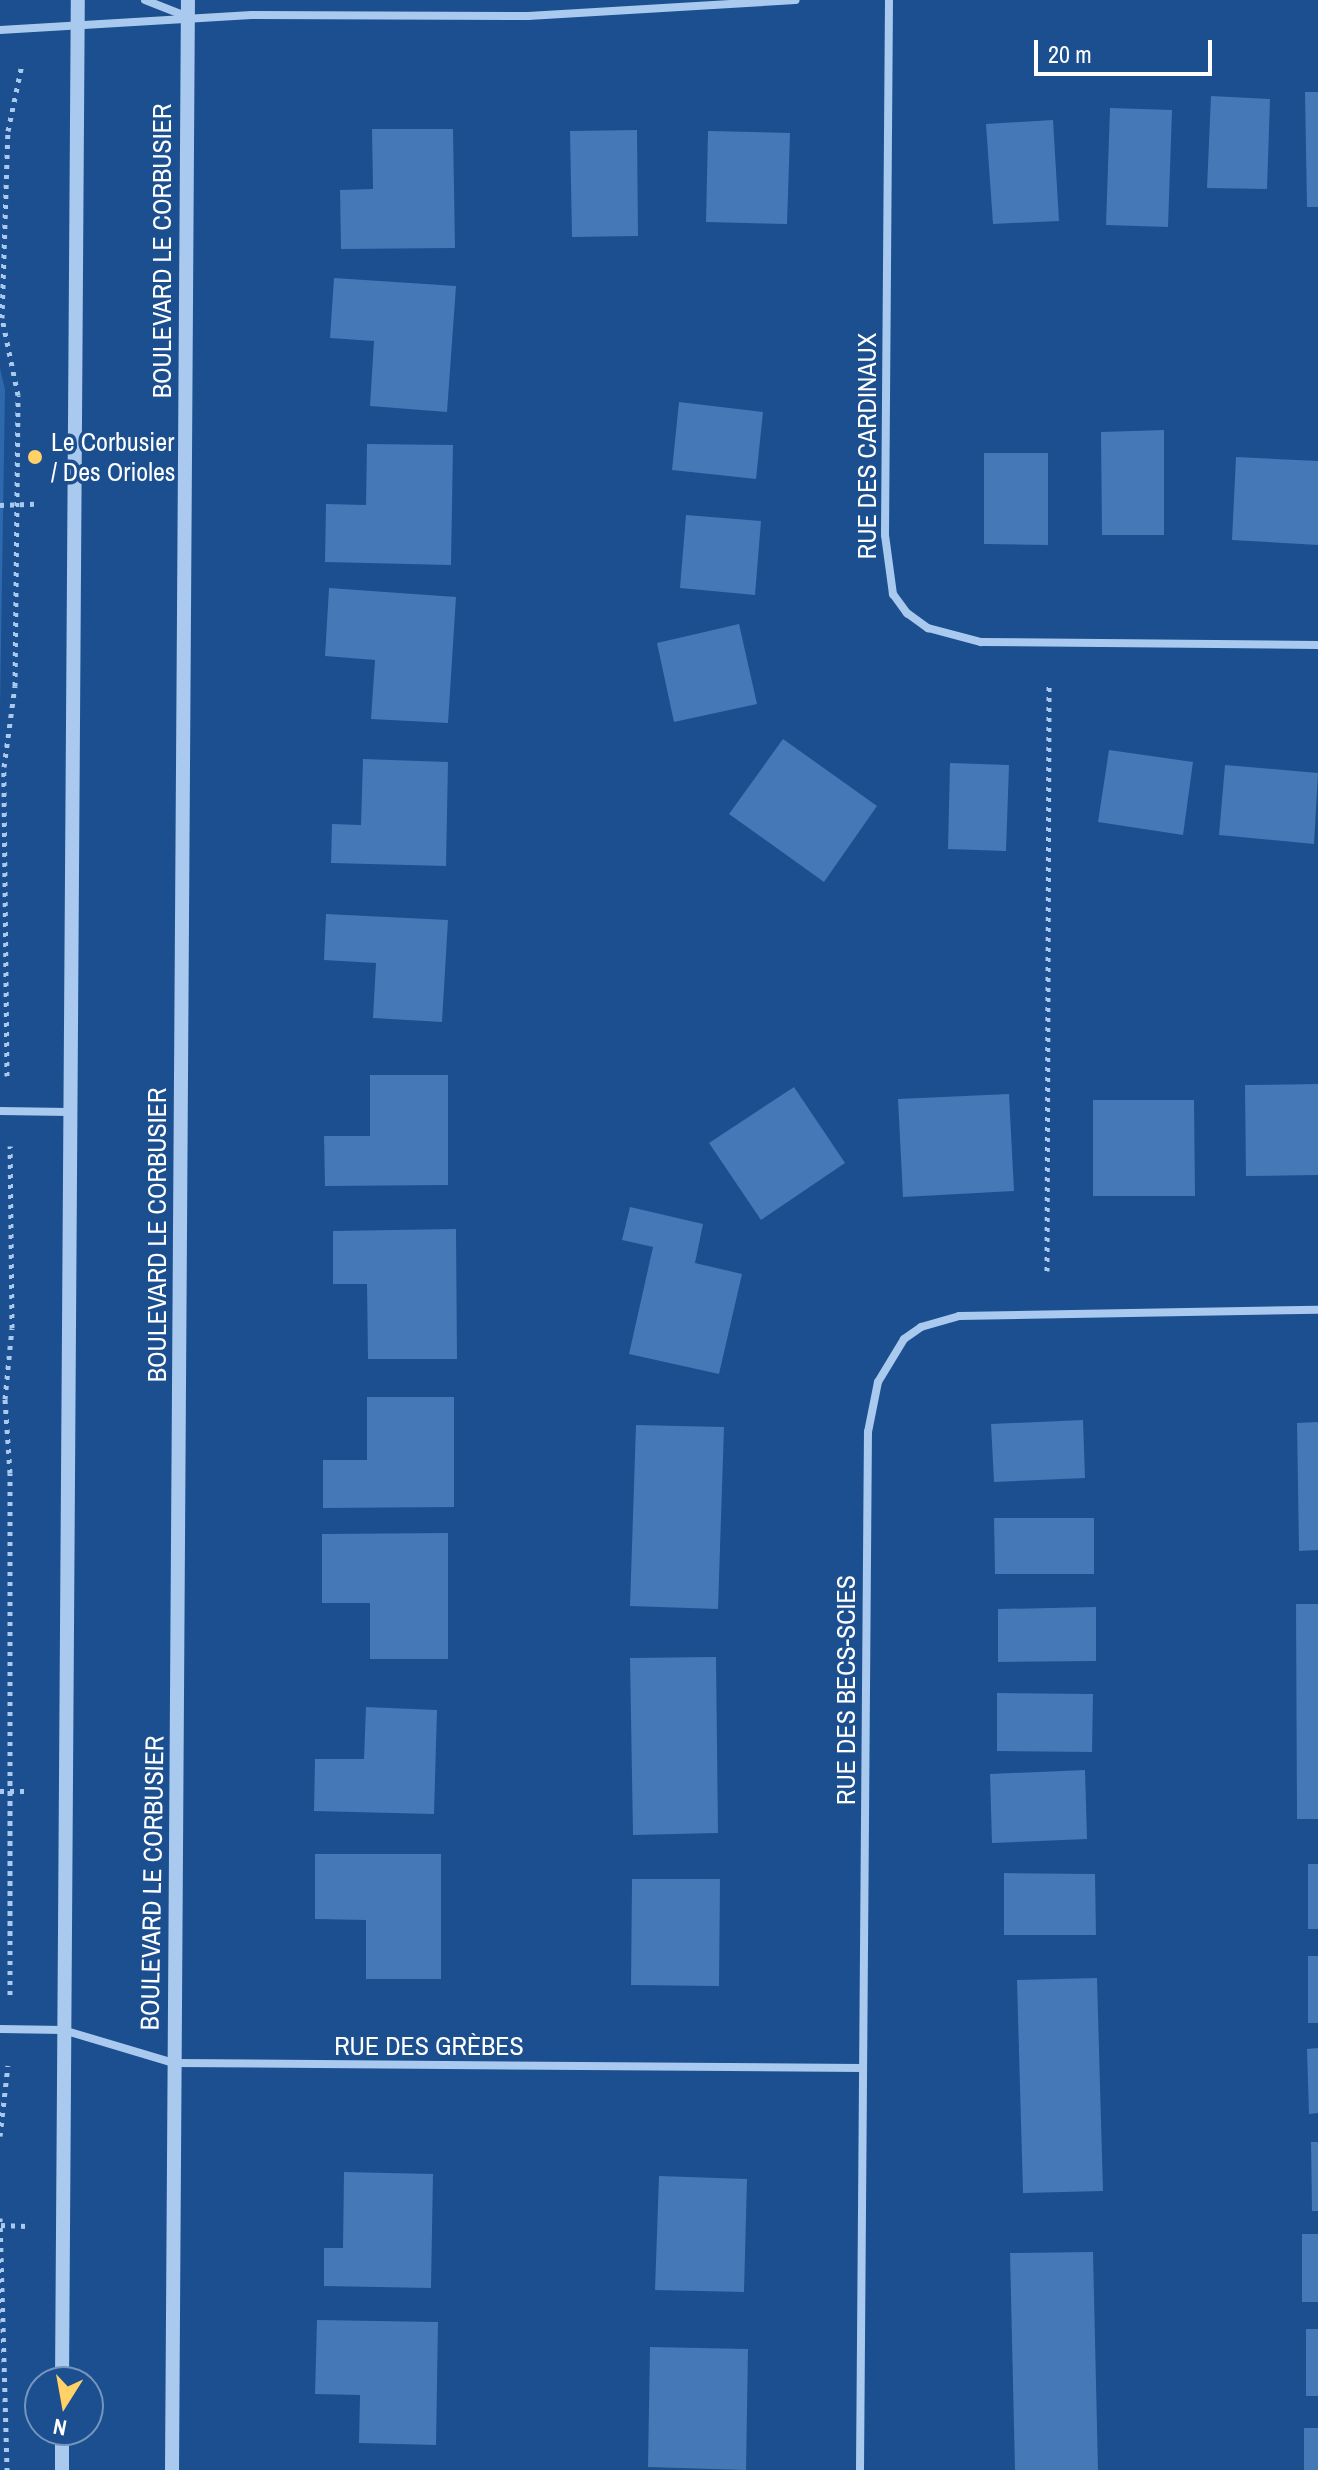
<!DOCTYPE html>
<meta charset="utf-8">
<style>
body{margin:0}
#map{position:relative;width:1318px;height:2470px;overflow:hidden;background:#1b4f8f;font-family:"Archivo Narrow",sans-serif}
div>[style]{position:absolute}
[style*='--x']{left:calc(var(--x)*1px);top:calc(var(--y)*1px);width:calc(var(--w)*1px);rotate:calc(var(--a)*1deg)}
.green>*{inset:0;background:#2e69ad}
.building>*{inset:0;background:#4478b7}
.path>*{height:5px;margin-top:-2.5px;transform-origin:0;background:repeating-linear-gradient(90deg,#a9c9ee 0 4px,transparent 0 10px)}
.minor>*{height:8px;margin:-4px;padding:0 4px;transform-origin:4px;border-radius:4px;background:#a9c9ee}
.tertiary>*{height:14px;margin:-7px;padding:0 7px;transform-origin:7px;border-radius:7px;background:#a9c9ee}
.dots>*{width:22px;height:22px;translate:-50% -50%;box-sizing:border-box;border:4px solid #1b4f8f;border-radius:50%}
span{translate:-50% -50%;white-space:nowrap;text-align:center;line-height:1.15;-webkit-text-stroke:7px #1b4f8f;paint-order:stroke}
.street-label{font-size:26px;color:#fff}
.poi-label{font-size:26px;color:#fff}
.left{translate:0 -50%;text-align:left}
.north{position:absolute;left:24px;top:2366px;width:80px;height:80px;box-sizing:border-box;background:#1b4f8f;border:2px solid #7695bc;border-radius:50%;rotate:191deg;font-size:22px;font-weight:700;line-height:32px;text-align:center;color:#fff}
.north::after{content:'';display:block;margin:auto;width:28px;height:36px;background:#ffd166;clip-path:polygon(50% 0,100% 100%,50% 72%,0 100%)}
.scale{position:absolute;left:1034px;top:40px;width:178px;height:36px;box-sizing:border-box;border:4px solid #fff;border-top:0;padding-left:10px;font-size:24px;line-height:28px;white-space:nowrap;color:#fff;-webkit-text-stroke:6px #1b4f8f;paint-order:stroke}
</style>
<div id="map">
<div class="green">
<div style="clip-path:polygon(0 368px,5px 390px,0 708px)"></div>
</div>
<div class="building">
<div style="clip-path:polygon(1305px 92px,1318px 92px,1318px 207px,1307px 207px)"></div>
<div style="clip-path:polygon(1211px 96px,1270px 99px,1267px 189px,1207px 188px)"></div>
<div style="clip-path:polygon(1110px 108px,1172px 110px,1168px 227px,1106px 225px)"></div>
<div style="clip-path:polygon(1053px 120px,1059px 221px,993px 224px,986px 124px)"></div>
<div style="clip-path:polygon(372px 129px,453px 129px,455px 248px,341px 249px,340px 190px,373px 189px)"></div>
<div style="clip-path:polygon(637px 130px,638px 236px,572px 237px,570px 131px)"></div>
<div style="clip-path:polygon(708px 131px,790px 133px,787px 224px,706px 222px)"></div>
<div style="clip-path:polygon(334px 278px,456px 286px,447px 412px,370px 406px,374px 341px,330px 338px)"></div>
<div style="clip-path:polygon(679px 402px,763px 412px,756px 479px,672px 470px)"></div>
<div style="clip-path:polygon(1164px 430px,1164px 535px,1102px 535px,1101px 432px)"></div>
<div style="clip-path:polygon(367px 444px,453px 445px,451px 565px,325px 562px,326px 504px,366px 505px)"></div>
<div style="clip-path:polygon(984px 453px,1048px 453px,1048px 545px,984px 544px)"></div>
<div style="clip-path:polygon(1236px 457px,1318px 461px,1318px 545px,1232px 540px)"></div>
<div style="clip-path:polygon(686px 515px,761px 521px,755px 595px,680px 588px)"></div>
<div style="clip-path:polygon(329px 588px,456px 597px,448px 723px,371px 719px,375px 660px,325px 656px)"></div>
<div style="clip-path:polygon(739px 624px,757px 704px,674px 722px,657px 643px)"></div>
<div style="clip-path:polygon(783px 739px,877px 806px,824px 882px,729px 814px)"></div>
<div style="clip-path:polygon(1109px 750px,1193px 762px,1183px 835px,1098px 822px)"></div>
<div style="clip-path:polygon(363px 759px,448px 762px,446px 866px,331px 863px,332px 824px,361px 825px)"></div>
<div style="clip-path:polygon(950px 763px,1009px 765px,1006px 851px,948px 849px)"></div>
<div style="clip-path:polygon(1225px 765px,1318px 773px,1314px 844px,1219px 835px)"></div>
<div style="clip-path:polygon(326px 914px,448px 920px,442px 1022px,373px 1018px,376px 963px,324px 960px)"></div>
<div style="clip-path:polygon(370px 1075px,448px 1075px,448px 1185px,325px 1186px,324px 1136px,370px 1136px)"></div>
<div style="clip-path:polygon(1318px 1084px,1318px 1175px,1246px 1176px,1245px 1085px)"></div>
<div style="clip-path:polygon(794px 1087px,845px 1163px,761px 1220px,709px 1143px)"></div>
<div style="clip-path:polygon(1009px 1094px,1014px 1191px,903px 1197px,898px 1099px)"></div>
<div style="clip-path:polygon(1093px 1100px,1194px 1100px,1195px 1196px,1093px 1196px)"></div>
<div style="clip-path:polygon(630px 1207px,703px 1224px,695px 1263px,742px 1274px,719px 1374px,629px 1354px,653px 1247px,622px 1240px)"></div>
<div style="clip-path:polygon(456px 1229px,457px 1359px,368px 1359px,367px 1284px,333px 1284px,333px 1231px)"></div>
<div style="clip-path:polygon(367px 1397px,454px 1397px,454px 1507px,323px 1508px,323px 1460px,367px 1460px)"></div>
<div style="clip-path:polygon(1083px 1420px,1085px 1478px,994px 1482px,991px 1424px)"></div>
<div style="clip-path:polygon(1318px 1422px,1318px 1550px,1299px 1551px,1297px 1423px)"></div>
<div style="clip-path:polygon(636px 1425px,724px 1427px,718px 1609px,630px 1606px)"></div>
<div style="clip-path:polygon(994px 1518px,1094px 1518px,1094px 1574px,995px 1574px)"></div>
<div style="clip-path:polygon(448px 1533px,448px 1659px,370px 1659px,370px 1603px,322px 1603px,322px 1534px)"></div>
<div style="clip-path:polygon(1296px 1604px,1318px 1604px,1318px 1819px,1297px 1819px)"></div>
<div style="clip-path:polygon(1096px 1607px,1096px 1661px,998px 1662px,998px 1609px)"></div>
<div style="clip-path:polygon(716px 1657px,718px 1833px,633px 1835px,630px 1658px)"></div>
<div style="clip-path:polygon(997px 1693px,1093px 1694px,1092px 1752px,997px 1751px)"></div>
<div style="clip-path:polygon(366px 1707px,437px 1710px,434px 1814px,314px 1811px,315px 1759px,364px 1759px)"></div>
<div style="clip-path:polygon(1085px 1770px,1087px 1839px,992px 1843px,990px 1774px)"></div>
<div style="clip-path:polygon(315px 1854px,441px 1854px,441px 1979px,366px 1979px,366px 1920px,315px 1919px)"></div>
<div style="clip-path:polygon(1308px 1864px,1318px 1864px,1318px 1929px,1308px 1929px)"></div>
<div style="clip-path:polygon(1004px 1873px,1095px 1874px,1096px 1935px,1004px 1935px)"></div>
<div style="clip-path:polygon(632px 1879px,720px 1879px,719px 1986px,631px 1985px)"></div>
<div style="clip-path:polygon(1308px 1956px,1318px 1956px,1318px 2023px,1308px 2023px)"></div>
<div style="clip-path:polygon(1097px 1978px,1103px 2191px,1023px 2193px,1017px 1980px)"></div>
<div style="clip-path:polygon(1318px 2048px,1318px 2113px,1309px 2114px,1307px 2049px)"></div>
<div style="clip-path:polygon(1311px 2142px,1318px 2142px,1318px 2211px,1312px 2211px)"></div>
<div style="clip-path:polygon(344px 2172px,433px 2174px,431px 2288px,324px 2286px,324px 2248px,343px 2248px)"></div>
<div style="clip-path:polygon(659px 2176px,747px 2179px,744px 2292px,655px 2290px)"></div>
<div style="clip-path:polygon(1302px 2234px,1318px 2234px,1318px 2302px,1302px 2302px)"></div>
<div style="clip-path:polygon(1093px 2252px,1098px 2470px,1015px 2470px,1010px 2253px)"></div>
<div style="clip-path:polygon(317px 2320px,438px 2322px,436px 2445px,359px 2443px,360px 2395px,315px 2394px)"></div>
<div style="clip-path:polygon(1306px 2329px,1318px 2329px,1318px 2396px,1306px 2396px)"></div>
<div style="clip-path:polygon(650px 2347px,748px 2349px,746px 2470px,648px 2467px)"></div>
<div style="clip-path:polygon(1304px 2428px,1318px 2428px,1318px 2470px,1304px 2470px)"></div>
</div>
<div class="path">
<div style="--x:0;--y:505;--w:34;--a:-2"></div>
<div style="--x:7;--y:1076;--w:309;--a:-90.6"></div>
<div style="--x:4;--y:767;--w:82;--a:-82.3"></div>
<div style="--x:15;--y:686;--w:291;--a:-89.4"></div>
<div style="--x:18;--y:395;--w:79;--a:-101.7"></div>
<div style="--x:2;--y:318;--w:187;--a:-88.2"></div>
<div style="--x:8;--y:131;--w:68;--a:-78.2"></div>
<div style="--x:1047;--y:1271;--w:587;--a:-89.8"></div>
<div style="--x:0;--y:1791;--w:27;--a:0"></div>
<div style="--x:10;--y:1995;--w:522;--a:-90"></div>
<div style="--x:10;--y:1473;--w:74;--a:-93.9"></div>
<div style="--x:5;--y:1399;--w:71;--a:-84.4"></div>
<div style="--x:12;--y:1328;--w:182;--a:-90.6"></div>
<div style="--x:0;--y:2136;--w:71;--a:-83.6"></div>
<div style="--x:0;--y:2218;--w:252;--a:88.4"></div>
<div style="--x:1;--y:2225;--w:26;--a:2"></div>
</div>
<div class="minor">
<div style="--x:145;--y:0;--w:41;--a:21.5"></div>
<div style="--x:889;--y:0;--w:535;--a:90.43"></div>
<div style="--x:885;--y:535;--w:60;--a:82.3"></div>
<div style="--x:893;--y:594;--w:24;--a:54"></div>
<div style="--x:907;--y:613;--w:26;--a:36"></div>
<div style="--x:928;--y:628;--w:55;--a:14.8"></div>
<div style="--x:981;--y:642;--w:337;--a:0.5"></div>
<div style="--x:0;--y:30;--w:252;--a:-3.4"></div>
<div style="--x:252;--y:15;--w:276;--a:0.2"></div>
<div style="--x:528;--y:16;--w:268;--a:-3.4"></div>
<div style="--x:0;--y:1111;--w:69;--a:0.8"></div>
<div style="--x:0;--y:2029;--w:63;--a:0.9"></div>
<div style="--x:63;--y:2030;--w:116;--a:16.6"></div>
<div style="--x:174;--y:2063;--w:689;--a:0.42"></div>
<div style="--x:860;--y:2470;--w:1038;--a:-89.56"></div>
<div style="--x:868;--y:1432;--w:51;--a:-78.7"></div>
<div style="--x:878;--y:1382;--w:50;--a:-58.8"></div>
<div style="--x:904;--y:1339;--w:21;--a:-35"></div>
<div style="--x:921;--y:1327;--w:40;--a:-16"></div>
<div style="--x:959;--y:1316;--w:359;--a:-1"></div>
</div>
<div class="tertiary">
<div style="--x:62;--y:2382;--w:2382;--a:-89.62"></div>
<div style="--x:62;--y:2470;--w:40;--a:-90"></div>
<div style="--x:172;--y:2470;--w:2470;--a:-89.63"></div>
</div>
<div class="dots">
<div style="left:35px;top:457px;background:#ffd166"></div>
</div>
<div class="street-label">
<span style="left:162px;top:251px;rotate:-90deg">BOULEVARD LE CORBUSIER</span>
<span style="left:867px;top:446px;rotate:-90deg">RUE DES CARDINAUX</span>
<span style="left:157px;top:1235px;rotate:-90deg">BOULEVARD LE CORBUSIER</span>
<span style="left:846px;top:1690px;rotate:-90deg">RUE DES BECS-SCIES</span>
<span style="left:152px;top:1883px;rotate:-89deg">BOULEVARD LE CORBUSIER</span>
<span style="left:429px;top:2046px">RUE DES GRÈBES</span>
</div>
<div class="poi-label">
<span class="left" style="left:51px;top:457px">Le Corbusier<br>/ Des Orioles</span>
</div>
<div class="north">N</div>
<div class="scale">20 m</div>
</div>
